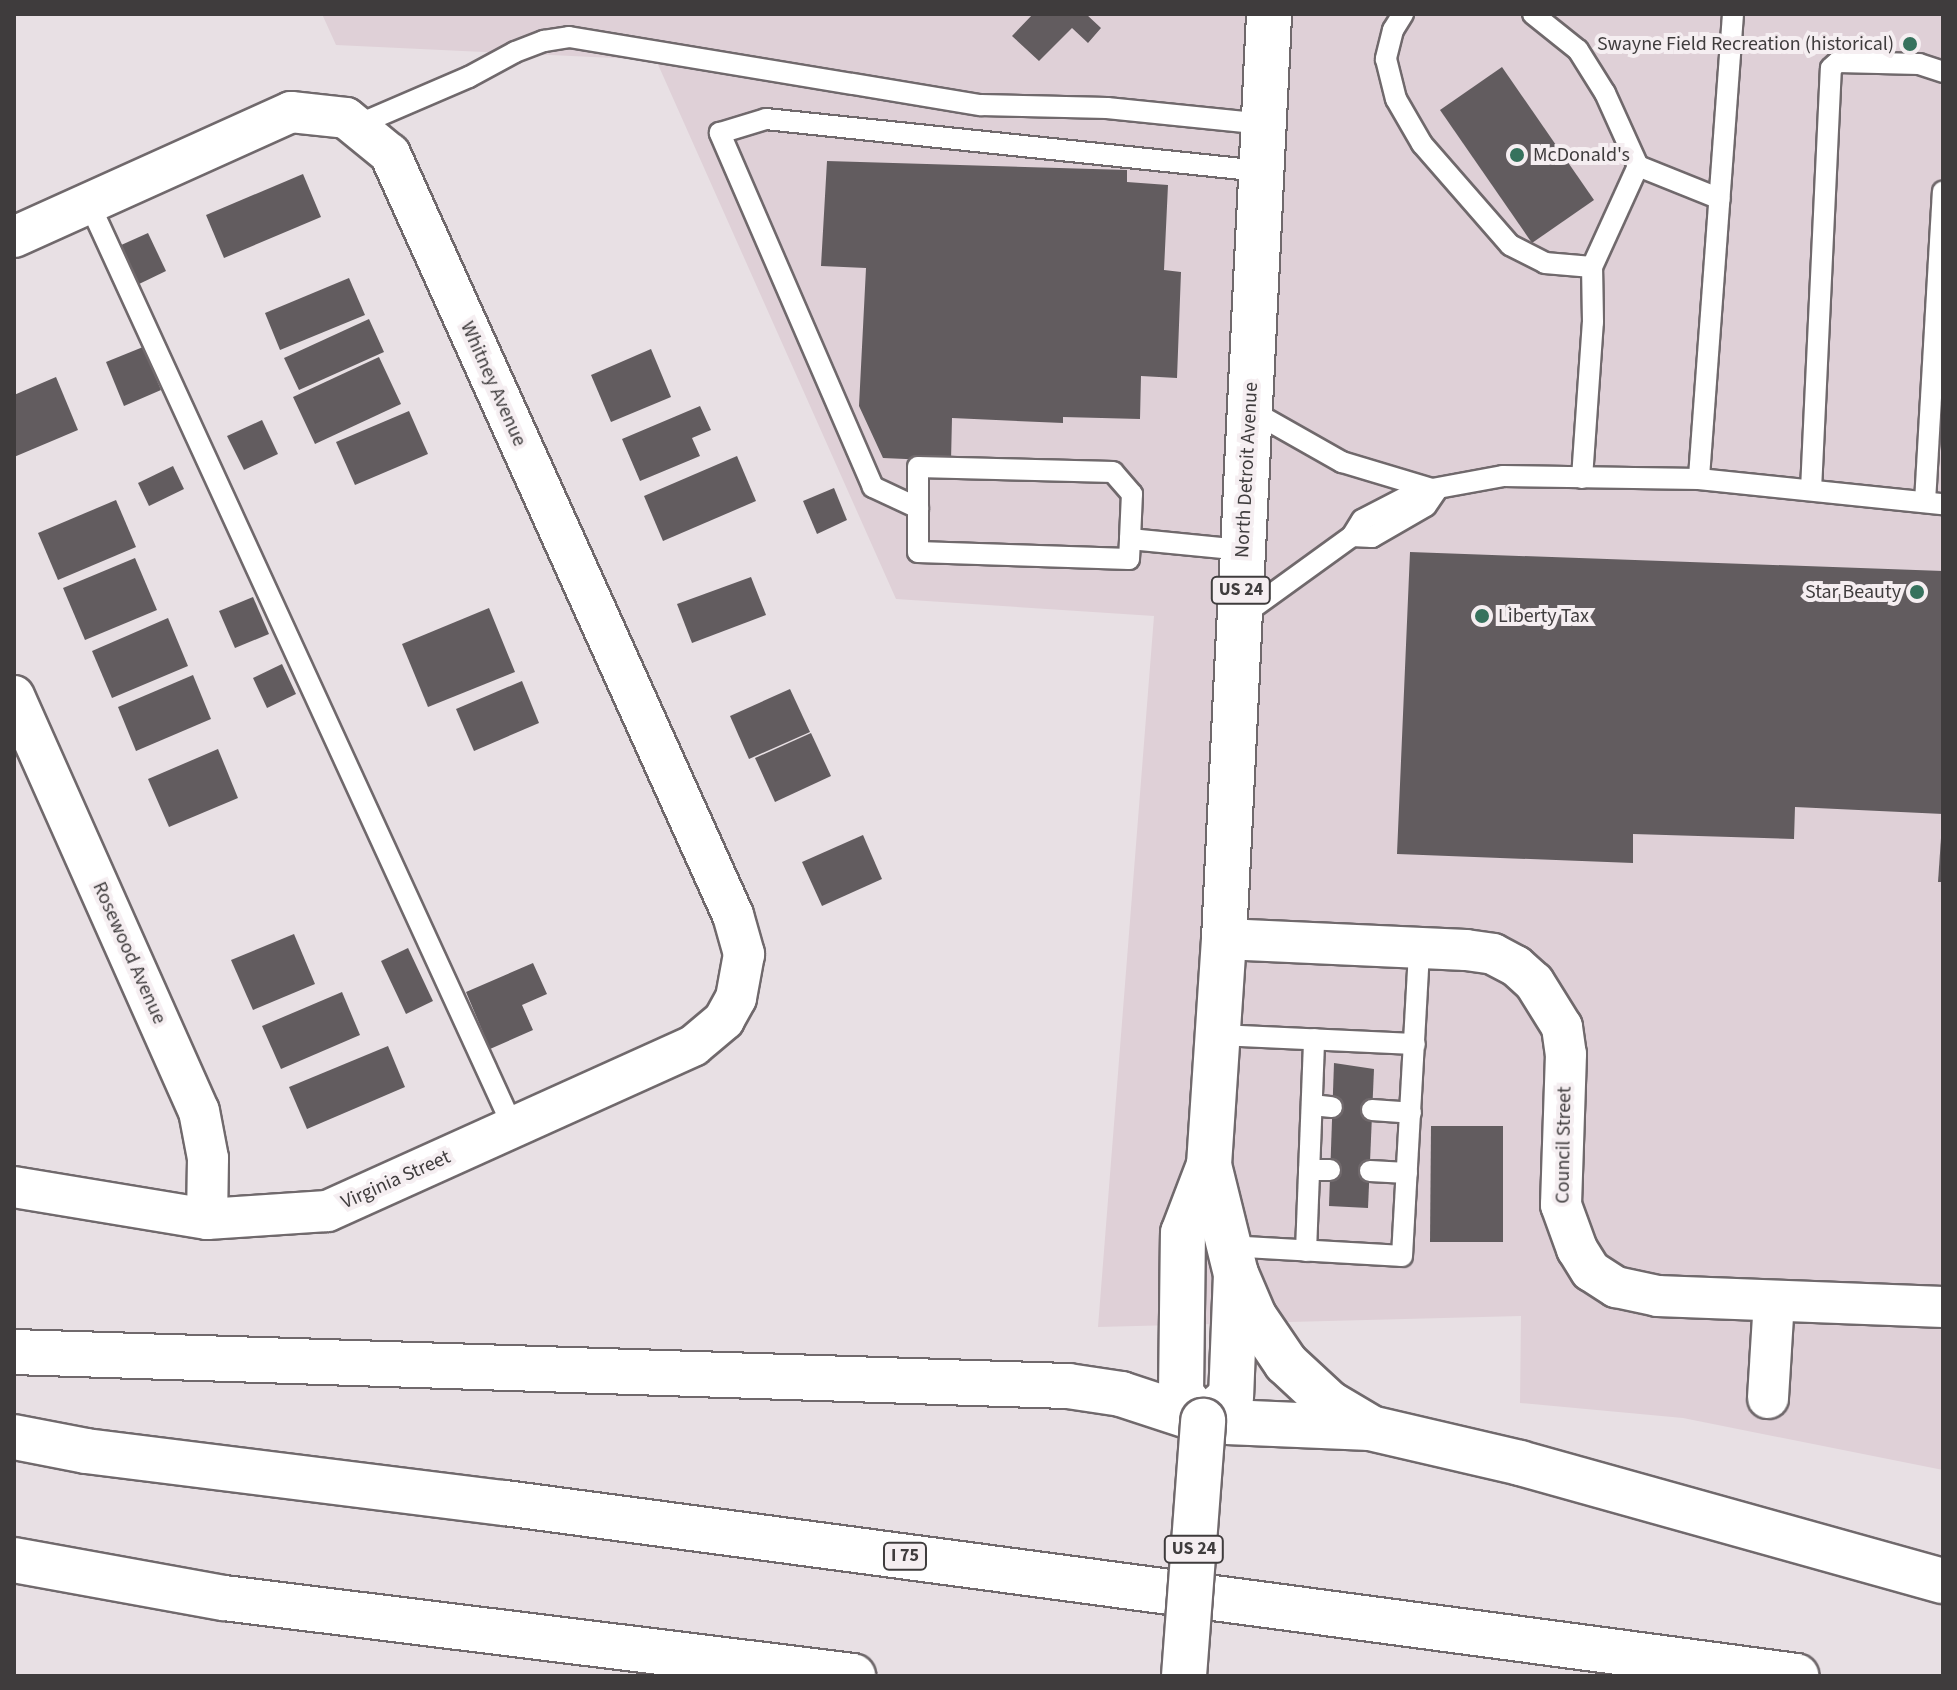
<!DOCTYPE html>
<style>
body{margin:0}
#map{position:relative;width:1957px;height:1690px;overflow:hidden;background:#e8e0e4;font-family:"Source Sans 3",sans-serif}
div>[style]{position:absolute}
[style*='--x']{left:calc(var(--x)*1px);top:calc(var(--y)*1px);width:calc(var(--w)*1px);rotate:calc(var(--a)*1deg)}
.built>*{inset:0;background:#dfd0d7}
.building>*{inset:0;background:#625c5f}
.roads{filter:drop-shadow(2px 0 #70696c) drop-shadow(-2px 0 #70696c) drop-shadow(0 2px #70696c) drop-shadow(0 -2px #70696c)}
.lane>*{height:20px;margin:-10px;padding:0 10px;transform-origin:10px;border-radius:10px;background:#fff}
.street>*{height:40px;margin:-20px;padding:0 20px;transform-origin:20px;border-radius:20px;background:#fff}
.primary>*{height:44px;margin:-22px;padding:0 22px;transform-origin:22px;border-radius:22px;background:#fff}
.highway>*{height:44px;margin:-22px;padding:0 22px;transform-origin:22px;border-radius:22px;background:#fff}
.bridges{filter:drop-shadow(2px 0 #70696c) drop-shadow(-2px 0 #70696c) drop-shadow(0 2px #70696c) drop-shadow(0 -2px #70696c)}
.primary-bridge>*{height:44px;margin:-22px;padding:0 22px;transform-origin:22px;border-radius:22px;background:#fff}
.dots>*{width:22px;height:22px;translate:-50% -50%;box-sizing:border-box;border:4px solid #f5eef1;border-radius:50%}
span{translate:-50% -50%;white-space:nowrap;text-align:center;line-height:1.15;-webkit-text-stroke:8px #f5eef1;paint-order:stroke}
.shield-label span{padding:2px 6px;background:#f5eef1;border:2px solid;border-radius:6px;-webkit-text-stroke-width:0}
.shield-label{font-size:18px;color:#3f3c3d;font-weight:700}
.poi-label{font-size:20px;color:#3f3c3d}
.right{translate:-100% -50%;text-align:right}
.left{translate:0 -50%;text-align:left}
.street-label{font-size:20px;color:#3f3c3d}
.frame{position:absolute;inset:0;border:16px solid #3f3c3d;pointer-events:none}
</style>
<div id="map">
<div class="built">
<div style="clip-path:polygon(322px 14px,1943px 14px,1943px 1470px,1683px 1418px,1520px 1403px,1521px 1316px,1098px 1327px,1154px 616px,896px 599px,656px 60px,336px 45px)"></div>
</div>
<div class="building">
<div style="clip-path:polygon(1033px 14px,1086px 14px,1101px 28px,1088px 43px,1072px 28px,1039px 61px,1012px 36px)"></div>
<div style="clip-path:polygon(1502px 67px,1594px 200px,1532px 243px,1440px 110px)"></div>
<div style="clip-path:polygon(827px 161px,1127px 170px,1127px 182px,1168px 185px,1164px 270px,1181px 272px,1177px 378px,1141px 376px,1140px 419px,1063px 417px,1063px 423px,952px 418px,951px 461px,883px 458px,859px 406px,866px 268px,821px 266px)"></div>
<div style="clip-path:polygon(303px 174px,321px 217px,224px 258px,206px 215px)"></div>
<div style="clip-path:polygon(148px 233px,166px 271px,137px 285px,119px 246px)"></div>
<div style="clip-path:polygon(349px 278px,365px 315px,280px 350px,265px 313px)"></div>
<div style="clip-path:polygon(369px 319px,384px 352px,299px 390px,284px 358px)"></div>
<div style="clip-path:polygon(143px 347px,161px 390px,124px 406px,106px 362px)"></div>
<div style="clip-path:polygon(651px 349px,671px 397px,611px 422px,591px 375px)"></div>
<div style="clip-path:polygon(379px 357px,401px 404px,315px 444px,293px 397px)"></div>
<div style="clip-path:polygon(56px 377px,78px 430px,14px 457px,14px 395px)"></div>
<div style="clip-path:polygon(700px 406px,711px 430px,692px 438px,700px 456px,640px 481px,622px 439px)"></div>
<div style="clip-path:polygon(409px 411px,428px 454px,355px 485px,336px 442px)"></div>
<div style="clip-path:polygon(262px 420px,278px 454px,244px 470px,227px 436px)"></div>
<div style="clip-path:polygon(737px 456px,756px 501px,663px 541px,644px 496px)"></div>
<div style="clip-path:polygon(173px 466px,184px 489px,149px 506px,138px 483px)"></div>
<div style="clip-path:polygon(834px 488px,847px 520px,817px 534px,803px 501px)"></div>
<div style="clip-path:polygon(116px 500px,136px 547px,58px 580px,38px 533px)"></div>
<div style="clip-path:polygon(1410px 552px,1943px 571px,1943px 814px,1795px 807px,1794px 839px,1633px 834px,1633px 863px,1397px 854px)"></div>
<div style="clip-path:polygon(135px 558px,157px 610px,85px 640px,63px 588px)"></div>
<div style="clip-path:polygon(751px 577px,766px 615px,692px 643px,677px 604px)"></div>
<div style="clip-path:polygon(253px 597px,269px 634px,235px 648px,219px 611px)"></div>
<div style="clip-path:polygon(489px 608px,515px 672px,428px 707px,402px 644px)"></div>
<div style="clip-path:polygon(168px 618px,188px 666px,112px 698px,92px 651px)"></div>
<div style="clip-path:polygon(282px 664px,296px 694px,267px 708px,253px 678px)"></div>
<div style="clip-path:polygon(193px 675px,211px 719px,136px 751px,118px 707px)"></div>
<div style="clip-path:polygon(522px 681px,539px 723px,474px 751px,456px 709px)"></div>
<div style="clip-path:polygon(790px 689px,810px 732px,749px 759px,730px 716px)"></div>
<div style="clip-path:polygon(811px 733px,831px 776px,775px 802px,755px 758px)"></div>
<div style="clip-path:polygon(218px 749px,238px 798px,169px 827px,148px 779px)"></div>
<div style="clip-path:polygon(863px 835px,882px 879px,822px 906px,802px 862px)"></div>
<div style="clip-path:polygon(1941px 838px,1943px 838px,1943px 882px,1938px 882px)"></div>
<div style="clip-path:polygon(294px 934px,315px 984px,253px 1010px,231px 960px)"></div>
<div style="clip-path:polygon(408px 948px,433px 1001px,406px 1014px,381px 961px)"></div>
<div style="clip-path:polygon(533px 963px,547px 994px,522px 1005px,533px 1030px,490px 1049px,466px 992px)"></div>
<div style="clip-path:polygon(342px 992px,360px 1035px,281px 1069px,262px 1026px)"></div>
<div style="clip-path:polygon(388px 1046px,405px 1087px,307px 1129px,289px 1087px)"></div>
<div style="clip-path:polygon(1334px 1063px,1374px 1069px,1368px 1208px,1329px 1206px)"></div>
<div style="clip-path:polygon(1431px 1126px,1503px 1126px,1503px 1242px,1430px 1242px)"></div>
</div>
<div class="roads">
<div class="lane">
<div style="--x:1403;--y:14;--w:19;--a:122"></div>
<div style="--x:1393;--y:30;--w:30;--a:104"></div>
<div style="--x:1386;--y:59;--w:41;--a:76"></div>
<div style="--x:1396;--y:99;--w:52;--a:60"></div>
<div style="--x:1422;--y:144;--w:134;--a:48.9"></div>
<div style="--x:1510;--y:245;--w:39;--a:27"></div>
<div style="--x:1545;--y:263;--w:47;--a:4.9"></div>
<div style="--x:1533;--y:14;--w:58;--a:38.7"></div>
<div style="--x:1578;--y:50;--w:51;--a:57.9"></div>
<div style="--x:1605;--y:93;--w:80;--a:65.7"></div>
<div style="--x:1638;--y:166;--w:88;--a:21.9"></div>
<div style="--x:1733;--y:14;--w:466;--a:94.2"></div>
<div style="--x:1699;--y:479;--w:245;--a:5.9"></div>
<div style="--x:355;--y:126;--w:124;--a:-23.3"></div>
<div style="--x:469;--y:77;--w:52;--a:-28.5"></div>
<div style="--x:515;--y:52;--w:31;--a:-21"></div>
<div style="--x:544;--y:41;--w:25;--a:-9"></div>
<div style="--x:569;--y:37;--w:418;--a:9.4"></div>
<div style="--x:981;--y:105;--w:126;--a:1.4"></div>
<div style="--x:1107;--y:108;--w:158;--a:5.8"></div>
<div style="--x:89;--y:203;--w:1017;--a:65.35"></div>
<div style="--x:1250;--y:410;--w:106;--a:29.5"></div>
<div style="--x:1342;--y:462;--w:94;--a:16.7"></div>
<div style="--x:1582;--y:478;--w:156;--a:-86"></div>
<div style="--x:1593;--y:322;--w:55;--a:-91"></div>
<div style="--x:1592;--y:267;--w:111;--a:-65.5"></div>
<div style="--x:1811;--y:490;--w:422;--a:-87.3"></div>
<div style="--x:1831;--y:68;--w:9;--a:-41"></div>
<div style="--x:1838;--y:62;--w:81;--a:1.4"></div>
<div style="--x:1919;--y:64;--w:25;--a:18"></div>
<div style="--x:1925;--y:502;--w:311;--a:-86.7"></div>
<div style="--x:918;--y:508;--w:50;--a:-155"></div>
<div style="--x:873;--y:487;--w:386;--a:-113.4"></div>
<div style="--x:720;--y:133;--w:48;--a:-16.9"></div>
<div style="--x:766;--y:119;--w:499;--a:6"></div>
<div style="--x:1352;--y:536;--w:20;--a:3"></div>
<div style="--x:1372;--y:537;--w:62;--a:-29.9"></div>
<div style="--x:1426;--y:506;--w:18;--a:-56"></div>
<div style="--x:1130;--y:539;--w:45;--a:-87.5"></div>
<div style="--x:1132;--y:494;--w:29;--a:-131"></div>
<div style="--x:1113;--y:472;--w:195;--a:-178.5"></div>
<div style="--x:918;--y:467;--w:85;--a:90"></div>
<div style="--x:918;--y:552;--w:211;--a:1.9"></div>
<div style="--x:1129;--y:559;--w:20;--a:-87"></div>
<div style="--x:1130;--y:539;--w:114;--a:5.6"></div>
<div style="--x:1243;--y:615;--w:135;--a:-35.9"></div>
<div style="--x:1352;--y:536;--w:19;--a:-58"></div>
<div style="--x:1362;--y:520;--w:61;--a:-27.4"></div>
<div style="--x:1416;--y:492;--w:88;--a:-10.4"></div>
<div style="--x:1503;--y:476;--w:196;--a:0.9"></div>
<div style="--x:1218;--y:1035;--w:197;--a:2.6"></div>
<div style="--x:1312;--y:1105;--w:20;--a:6"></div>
<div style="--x:1372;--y:1110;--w:39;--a:4"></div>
<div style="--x:1309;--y:1170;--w:21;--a:0"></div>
<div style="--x:1370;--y:1171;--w:37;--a:3"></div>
<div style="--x:1229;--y:1246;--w:173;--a:3.3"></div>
<div style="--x:1402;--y:1256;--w:308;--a:-86.8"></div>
<div style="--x:1306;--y:1251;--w:212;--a:-87.8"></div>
</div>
<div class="street">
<div style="--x:14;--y:237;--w:304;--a:-24.3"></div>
<div style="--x:291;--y:112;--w:55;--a:6.2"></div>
<div style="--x:346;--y:118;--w:57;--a:39.3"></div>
<div style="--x:390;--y:154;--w:835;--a:65.74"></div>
<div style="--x:733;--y:915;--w:41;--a:74.2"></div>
<div style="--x:744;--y:954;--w:45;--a:100.3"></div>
<div style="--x:736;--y:998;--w:25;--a:119"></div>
<div style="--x:724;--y:1020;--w:40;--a:140"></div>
<div style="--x:693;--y:1046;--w:401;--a:155.7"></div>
<div style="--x:327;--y:1211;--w:120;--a:176.2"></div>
<div style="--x:207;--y:1219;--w:196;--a:-170.6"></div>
<div style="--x:14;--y:696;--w:454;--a:66"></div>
<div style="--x:199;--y:1111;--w:48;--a:79.2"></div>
<div style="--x:208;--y:1158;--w:61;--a:90.9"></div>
<div style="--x:1224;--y:939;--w:242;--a:2.6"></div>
<div style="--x:1466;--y:950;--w:27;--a:8"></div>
<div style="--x:1493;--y:954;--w:26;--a:28"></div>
<div style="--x:1516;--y:966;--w:24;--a:42"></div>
<div style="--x:1534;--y:982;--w:53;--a:58.1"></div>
<div style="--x:1562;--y:1027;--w:27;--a:82"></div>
<div style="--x:1566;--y:1054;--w:151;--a:91.9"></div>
<div style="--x:1561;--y:1205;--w:47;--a:70"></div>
<div style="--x:1577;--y:1249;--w:26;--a:58"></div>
<div style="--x:1591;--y:1271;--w:30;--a:33"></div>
<div style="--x:1616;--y:1287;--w:43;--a:12.1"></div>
<div style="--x:1658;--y:1296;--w:285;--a:2.2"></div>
<div style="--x:1768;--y:1398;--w:97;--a:-86.5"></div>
</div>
<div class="primary">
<div style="--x:1209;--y:1165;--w:112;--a:76.1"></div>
<div style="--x:1236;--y:1274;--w:122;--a:92.3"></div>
<div style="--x:1231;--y:1396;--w:38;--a:138"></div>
<div style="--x:1203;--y:1421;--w:35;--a:-129"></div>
<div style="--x:1181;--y:1394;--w:161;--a:-89.3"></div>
<div style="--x:1183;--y:1233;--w:73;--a:-69.1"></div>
<div style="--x:1209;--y:1165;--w:226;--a:-86.2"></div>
<div style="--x:1224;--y:939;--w:926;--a:-87.21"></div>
</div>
<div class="highway">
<div style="--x:1236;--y:1274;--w:46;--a:66.8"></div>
<div style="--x:1254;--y:1316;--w:57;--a:55.8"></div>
<div style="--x:1286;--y:1363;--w:59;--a:42.9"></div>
<div style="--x:1329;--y:1403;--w:45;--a:30.5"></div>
<div style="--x:14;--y:1352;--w:1055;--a:1.85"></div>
<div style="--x:1068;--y:1386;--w:54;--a:8.6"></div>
<div style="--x:1121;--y:1394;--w:86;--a:18.2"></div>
<div style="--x:1203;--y:1421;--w:167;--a:2.4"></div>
<div style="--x:1370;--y:1428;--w:154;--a:13.1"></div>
<div style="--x:1520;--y:1463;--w:439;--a:15.6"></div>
<div style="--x:14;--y:1437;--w:73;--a:11"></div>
<div style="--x:86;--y:1451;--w:422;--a:7.1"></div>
<div style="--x:505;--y:1503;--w:1303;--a:7.63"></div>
<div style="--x:14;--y:1560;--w:213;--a:10.3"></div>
<div style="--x:224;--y:1598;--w:634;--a:7.07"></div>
</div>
</div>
<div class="bridges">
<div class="primary-bridge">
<div style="--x:1184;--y:1676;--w:256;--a:-85.7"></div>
</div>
</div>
<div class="dots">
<div style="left:1910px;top:44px;background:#36725d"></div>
<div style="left:1517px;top:155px;background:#36725d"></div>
<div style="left:1917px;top:592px;background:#36725d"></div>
<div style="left:1482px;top:616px;background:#36725d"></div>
</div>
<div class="shield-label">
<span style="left:1241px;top:590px">US 24</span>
<span style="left:1194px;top:1549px">US 24</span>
<span style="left:905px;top:1556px">I 75</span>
</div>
<div class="poi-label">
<span class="right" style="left:1894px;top:44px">Swayne Field Recreation (historical)</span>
<span class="left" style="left:1533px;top:155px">McDonald's</span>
<span class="right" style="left:1901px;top:592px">Star Beauty</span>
<span class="left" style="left:1498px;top:616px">Liberty Tax</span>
</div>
<div class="street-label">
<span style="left:493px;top:384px;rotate:66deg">Whitney Avenue</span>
<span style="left:1247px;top:470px;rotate:-87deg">North Detroit Avenue</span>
<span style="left:129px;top:953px;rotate:66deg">Rosewood Avenue</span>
<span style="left:1564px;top:1145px;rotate:-89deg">Council Street</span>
<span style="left:396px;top:1180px;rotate:-24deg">Virginia Street</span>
</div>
<div class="frame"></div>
</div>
